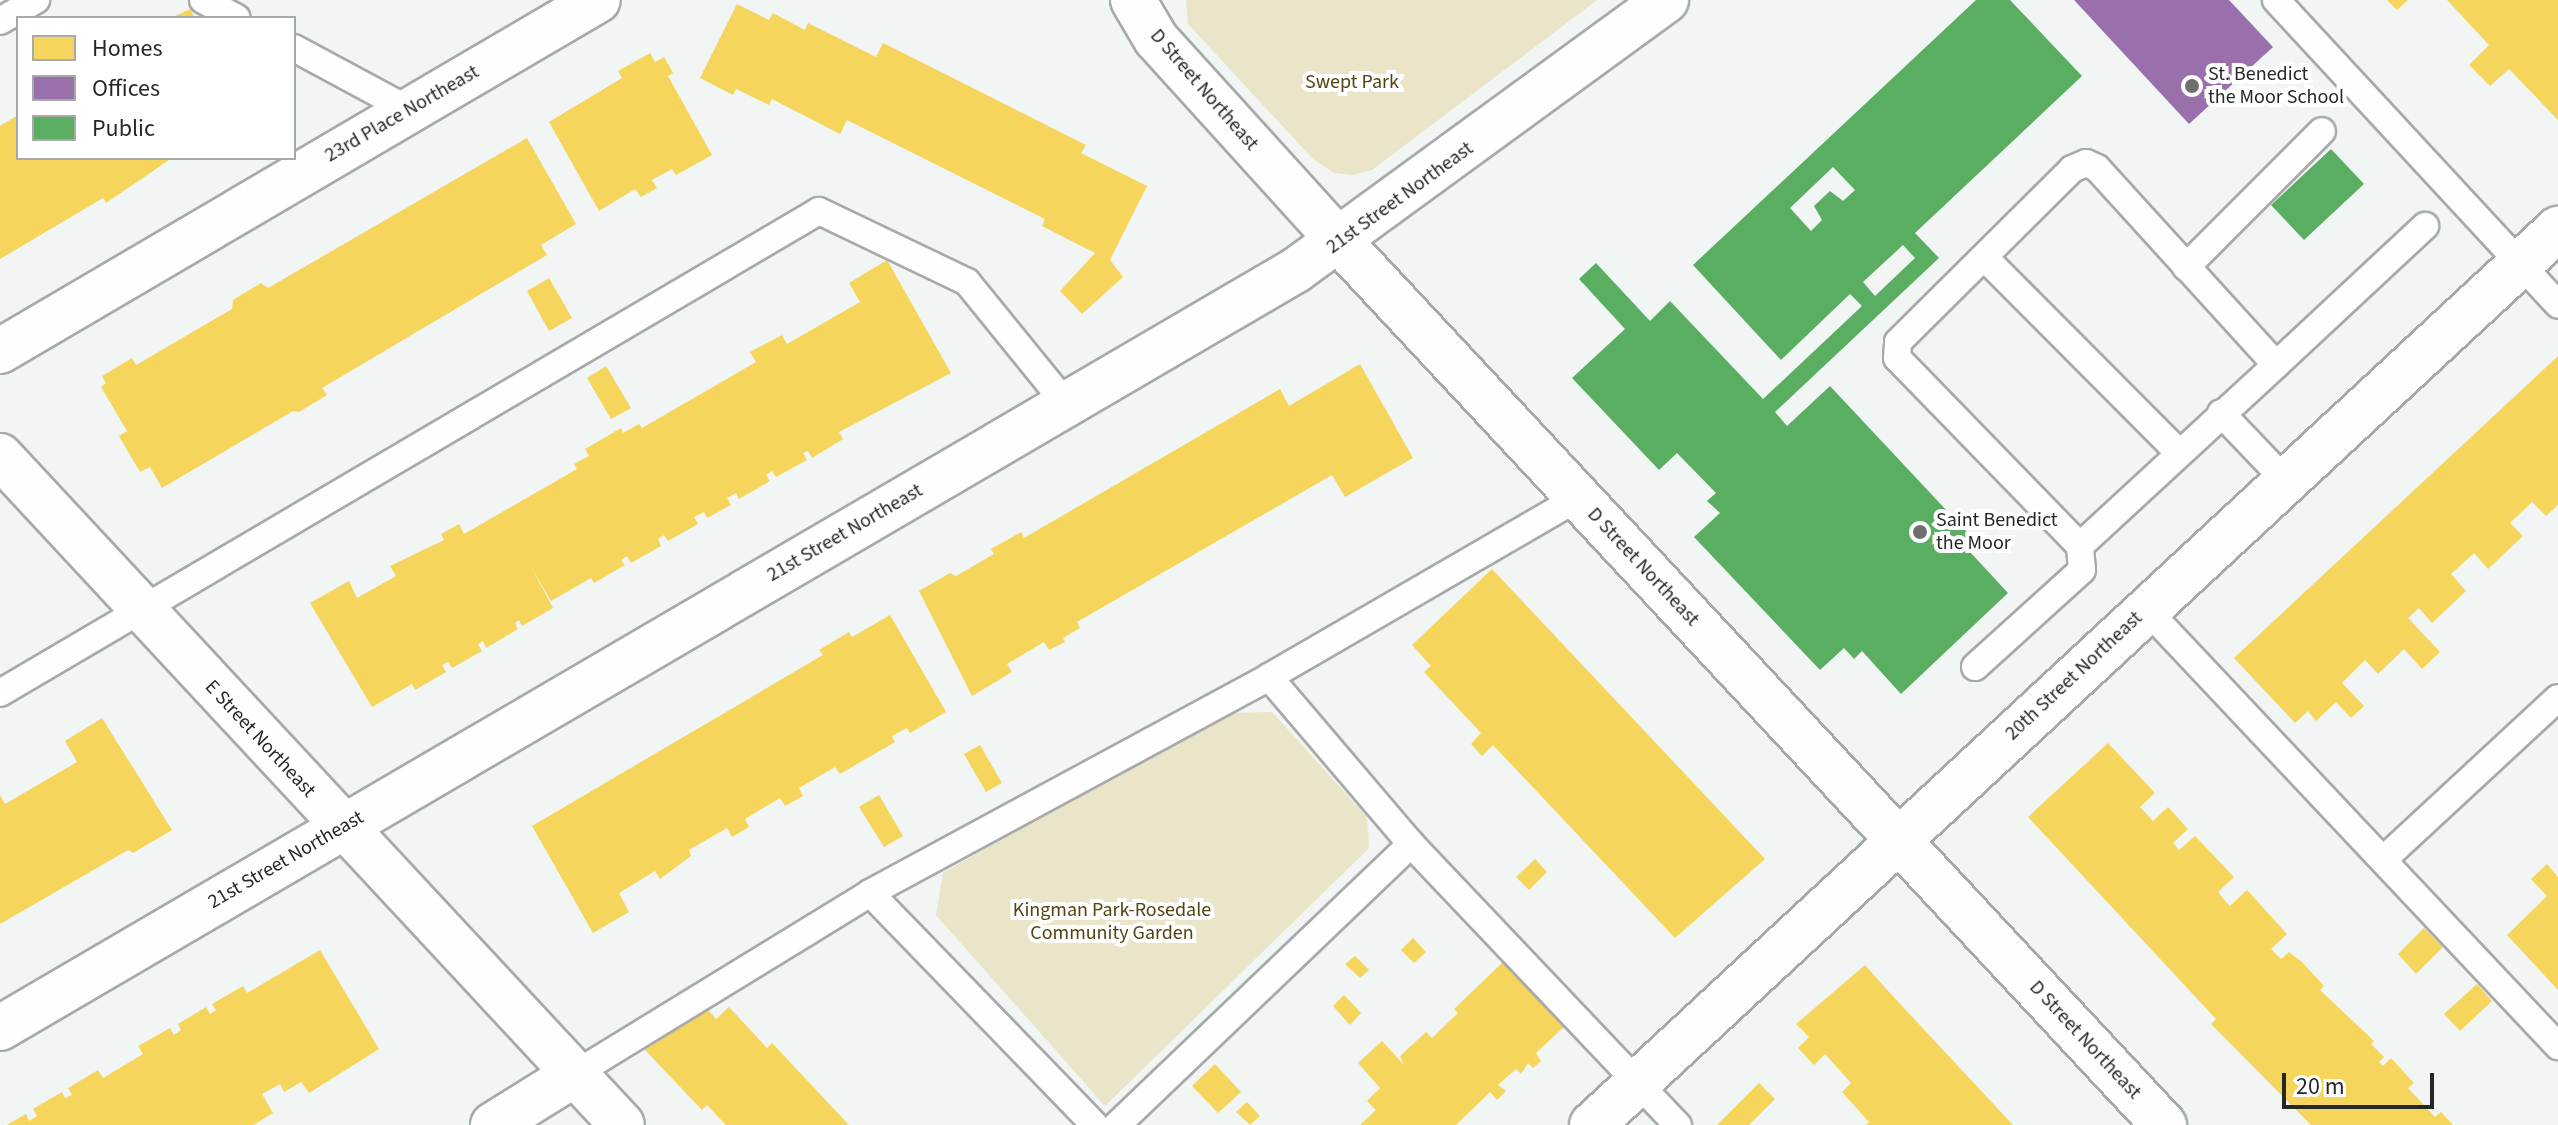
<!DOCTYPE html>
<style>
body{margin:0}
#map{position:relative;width:2558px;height:1125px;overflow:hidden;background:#f1f5f3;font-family:"Source Sans 3",sans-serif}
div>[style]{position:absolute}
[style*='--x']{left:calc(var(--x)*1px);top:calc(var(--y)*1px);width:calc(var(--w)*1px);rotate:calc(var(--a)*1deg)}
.green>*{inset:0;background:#eae4c8}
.homes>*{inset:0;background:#f6d55c}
.offices>*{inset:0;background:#9970ab}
.public>*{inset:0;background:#5aae61}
.roads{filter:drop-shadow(2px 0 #a8aaa9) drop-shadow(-2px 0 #a8aaa9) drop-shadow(0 2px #a8aaa9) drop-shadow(0 -2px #a8aaa9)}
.lane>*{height:26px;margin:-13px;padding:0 13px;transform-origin:13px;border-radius:13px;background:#fdfefd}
.street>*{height:44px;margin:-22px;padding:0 22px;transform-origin:22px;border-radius:22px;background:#fdfefd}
.dots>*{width:22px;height:22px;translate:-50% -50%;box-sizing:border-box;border:4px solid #fff;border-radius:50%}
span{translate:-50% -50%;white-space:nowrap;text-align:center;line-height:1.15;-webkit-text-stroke:8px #fff;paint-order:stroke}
.poi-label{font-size:20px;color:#262827}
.left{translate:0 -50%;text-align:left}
.park-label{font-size:20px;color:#524411}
.street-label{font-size:20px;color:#262827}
.legend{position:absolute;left:16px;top:16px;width:280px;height:144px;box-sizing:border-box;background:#fff;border:2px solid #a8a9a9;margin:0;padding:10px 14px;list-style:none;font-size:24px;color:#262827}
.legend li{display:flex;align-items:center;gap:16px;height:40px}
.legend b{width:40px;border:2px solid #a8a9a9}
.scale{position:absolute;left:2282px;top:1073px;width:152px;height:36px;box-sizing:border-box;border:4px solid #262827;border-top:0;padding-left:10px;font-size:24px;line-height:28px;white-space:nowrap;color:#262827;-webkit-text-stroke:6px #fff;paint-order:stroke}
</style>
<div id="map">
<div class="green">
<div style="clip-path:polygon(1186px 0,1597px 0,1372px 170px,1353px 175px,1334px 173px,1313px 159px,1188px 24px)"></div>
<div style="clip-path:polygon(1272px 712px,1367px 817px,1369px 848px,1105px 1106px,936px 915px,943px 873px,1224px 713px)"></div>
</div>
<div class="homes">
<div style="clip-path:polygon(2387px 0,2408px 0,2397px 10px)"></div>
<div style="clip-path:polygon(2447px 0,2558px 0,2558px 120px,2509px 69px,2490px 86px,2469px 65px,2489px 45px)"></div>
<div style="clip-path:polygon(737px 4px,769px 20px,773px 13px,805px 30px,808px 23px,876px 57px,883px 43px,1086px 145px,1081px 153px,1147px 186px,1110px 260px,1123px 277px,1082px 314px,1060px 291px,1095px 253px,1042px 226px,1045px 219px,847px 120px,840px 134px,772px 99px,769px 105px,736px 89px,733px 95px,700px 78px)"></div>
<div style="clip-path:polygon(190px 9px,195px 18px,171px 18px)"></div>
<div style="clip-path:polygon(650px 53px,655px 62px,664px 57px,673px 73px,668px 76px,712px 155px,676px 175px,672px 169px,652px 180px,657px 188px,641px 197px,635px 189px,599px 211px,549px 122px,622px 78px,618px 71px)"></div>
<div style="clip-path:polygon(18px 115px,18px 158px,172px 158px,106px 203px,103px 198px,0 259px,0 126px)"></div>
<div style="clip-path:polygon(527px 138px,576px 224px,541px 245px,547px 255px,322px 388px,327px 395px,299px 412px,293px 411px,162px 488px,150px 467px,140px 472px,119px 436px,127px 431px,101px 387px,106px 383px,102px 376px,132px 358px,136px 365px,232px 309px,233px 300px,261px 283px,268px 288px)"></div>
<div style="clip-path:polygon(887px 260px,951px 373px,839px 432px,843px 439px,812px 458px,808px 451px,803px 453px,807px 460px,776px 477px,772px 471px,766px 475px,770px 481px,739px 499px,736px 493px,727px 498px,731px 505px,707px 518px,704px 512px,694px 517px,698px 524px,668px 541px,664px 535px,658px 539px,661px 546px,631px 563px,627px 556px,621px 560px,625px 565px,594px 583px,591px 578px,551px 601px,530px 565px,553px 608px,522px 626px,519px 620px,515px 623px,518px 629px,486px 648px,483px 641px,478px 644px,482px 651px,452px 668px,448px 662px,442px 665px,446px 672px,415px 690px,412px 684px,372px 707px,310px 603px,349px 581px,357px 598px,396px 576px,390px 566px,444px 540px,441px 534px,459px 524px,464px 534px,577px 469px,574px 464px,589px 456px,585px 449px,621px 428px,623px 433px,639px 424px,642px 428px,756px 362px,750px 352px,782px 335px,787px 344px,860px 302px,849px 283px)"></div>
<div style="clip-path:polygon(549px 278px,572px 318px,549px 331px,527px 291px)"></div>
<div style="clip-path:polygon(2558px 356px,2558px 505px,2546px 516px,2532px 502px,2510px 523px,2523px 536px,2488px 569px,2474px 553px,2451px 574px,2466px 591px,2432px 623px,2419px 608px,2408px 618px,2440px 652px,2422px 669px,2404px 649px,2378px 674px,2365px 660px,2342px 683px,2364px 706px,2351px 718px,2336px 702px,2316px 721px,2308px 711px,2295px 723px,2234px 658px)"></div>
<div style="clip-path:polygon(1360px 364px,1413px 458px,1345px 497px,1332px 475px,1077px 622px,1080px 628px,1063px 638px,1065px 642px,1049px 650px,1044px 642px,1007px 664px,1012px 672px,972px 696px,919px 591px,950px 573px,956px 576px,994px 554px,991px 549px,1021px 532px,1024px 538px,1280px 389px,1289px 406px)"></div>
<div style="clip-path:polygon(606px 366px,631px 408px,611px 419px,587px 378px)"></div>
<div style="clip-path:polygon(1492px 569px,1765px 859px,1675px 938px,1493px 745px,1482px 756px,1471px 744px,1481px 733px,1424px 672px,1431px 666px,1412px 645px)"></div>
<div style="clip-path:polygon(890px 615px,946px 712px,910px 733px,907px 728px,892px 736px,895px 742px,840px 774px,835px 767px,799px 788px,803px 796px,785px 806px,780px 798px,745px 819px,749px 827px,732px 837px,727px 828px,689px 850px,691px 856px,660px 879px,655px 871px,619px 893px,629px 912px,593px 933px,532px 826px,823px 655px,819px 650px,849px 632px,852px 637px)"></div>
<div style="clip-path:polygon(102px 718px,172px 830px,133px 853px,128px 850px,0 924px,0 795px,5px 804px,77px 762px,65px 741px)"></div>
<div style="clip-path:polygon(2108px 743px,2155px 793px,2140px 807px,2153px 821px,2168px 807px,2188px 829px,2173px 843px,2179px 850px,2195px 836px,2234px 877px,2218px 892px,2225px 901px,2230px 906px,2247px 890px,2287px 934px,2271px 949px,2281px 959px,2289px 952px,2302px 962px,2324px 986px,2320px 990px,2374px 1041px,2371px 1044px,2384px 1057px,2379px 1062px,2383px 1066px,2391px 1058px,2414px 1083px,2408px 1088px,2435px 1117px,2441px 1112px,2453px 1125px,2311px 1125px,2211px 1024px,2216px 1019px,2028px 817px)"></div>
<div style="clip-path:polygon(980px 745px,1002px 783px,986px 792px,964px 754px)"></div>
<div style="clip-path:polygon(879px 795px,903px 836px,884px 847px,859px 807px)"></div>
<div style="clip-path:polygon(1535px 859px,1547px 872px,1529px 890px,1516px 877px)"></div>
<div style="clip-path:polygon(2547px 864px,2558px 877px,2558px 990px,2507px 935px,2547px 896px,2531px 879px)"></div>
<div style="clip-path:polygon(2424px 928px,2443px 947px,2416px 974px,2398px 954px)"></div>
<div style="clip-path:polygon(1413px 938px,1426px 952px,1414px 963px,1401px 950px)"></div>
<div style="clip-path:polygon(320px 950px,379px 1049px,309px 1093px,301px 1082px,284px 1092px,280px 1084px,262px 1094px,273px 1113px,253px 1125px,7px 1125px,26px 1114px,29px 1121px,37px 1116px,33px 1109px,62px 1092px,65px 1098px,72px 1095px,68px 1088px,98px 1070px,103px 1078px,143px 1054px,138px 1046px,170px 1028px,174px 1035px,181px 1030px,178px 1024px,206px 1007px,210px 1014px,216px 1010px,212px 1004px,243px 986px,247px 993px)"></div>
<div style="clip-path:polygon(1355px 956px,1369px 970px,1360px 978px,1345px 964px)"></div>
<div style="clip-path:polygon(1504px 961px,1565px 1026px,1536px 1053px,1541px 1061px,1533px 1068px,1528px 1063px,1521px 1074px,1516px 1069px,1498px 1085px,1506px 1091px,1497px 1100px,1490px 1092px,1456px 1125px,1360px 1125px,1376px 1110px,1367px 1101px,1380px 1088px,1358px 1063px,1382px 1041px,1404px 1065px,1400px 1056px,1426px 1032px,1432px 1038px,1458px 1013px,1454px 1009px)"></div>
<div style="clip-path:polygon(1865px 965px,1889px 992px,2013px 1125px,1866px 1125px,1869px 1122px,1842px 1092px,1851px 1083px,1825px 1054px,1814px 1065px,1798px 1048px,1809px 1037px,1796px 1024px)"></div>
<div style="clip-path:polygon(2477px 984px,2492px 1001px,2460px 1031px,2444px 1014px)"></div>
<div style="clip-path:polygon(1344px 995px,1361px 1013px,1350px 1025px,1333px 1006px)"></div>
<div style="clip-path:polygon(704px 1005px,716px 1019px,729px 1007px,767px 1048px,772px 1043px,849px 1125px,726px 1125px,707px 1105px,702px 1110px,645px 1050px,676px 1021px,681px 1026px)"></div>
<div style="clip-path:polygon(1215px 1064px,1241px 1092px,1218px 1113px,1192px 1086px)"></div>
<div style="clip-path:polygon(1759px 1083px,1775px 1099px,1749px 1125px,1717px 1125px)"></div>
<div style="clip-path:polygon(1247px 1102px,1260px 1116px,1250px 1125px,1236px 1112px)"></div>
</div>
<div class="offices">
<div style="clip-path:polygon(2074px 0,2229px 0,2273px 47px,2189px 124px)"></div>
</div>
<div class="public">
<div style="clip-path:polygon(evenodd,1976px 0,2010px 0,2082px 76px,1915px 233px,1939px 258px,1775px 412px,1787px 426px,1830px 386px,1978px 544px,1970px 552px,2008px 593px,1901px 694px,1862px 651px,1854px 659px,1844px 648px,1820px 670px,1694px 537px,1720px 513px,1707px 501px,1716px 493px,1677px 453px,1659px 470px,1572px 378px,1625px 329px,1579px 279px,1596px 263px,1650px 321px,1670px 301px,1763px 399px,1862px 306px,1850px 294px,1781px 360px,1693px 265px,1976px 0,1833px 167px,1855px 190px,1843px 201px,1830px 191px,1814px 206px,1822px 220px,1811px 231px,1790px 208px,1833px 167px,1976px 0,1903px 245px,1915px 258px,1875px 296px,1863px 282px,1903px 245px)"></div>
<div style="clip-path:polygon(2331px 149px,2364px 184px,2304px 240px,2271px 205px)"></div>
</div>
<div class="roads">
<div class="lane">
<div style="--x:203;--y:0;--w:38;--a:28"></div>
<div style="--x:2276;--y:0;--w:415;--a:47.2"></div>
<div style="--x:0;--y:21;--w:42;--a:-30.3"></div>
<div style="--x:294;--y:48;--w:131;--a:28.3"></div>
<div style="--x:2086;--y:163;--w:12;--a:24"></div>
<div style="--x:2097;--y:168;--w:266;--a:47.7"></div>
<div style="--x:2276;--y:365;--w:267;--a:137.3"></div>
<div style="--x:2080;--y:546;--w:262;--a:-134.2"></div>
<div style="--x:1897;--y:358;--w:16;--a:-86"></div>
<div style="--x:1898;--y:342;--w:245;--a:-44.8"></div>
<div style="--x:2072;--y:169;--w:15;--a:-23"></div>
<div style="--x:1984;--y:257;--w:276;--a:45.1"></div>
<div style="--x:2186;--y:267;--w:192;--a:-45"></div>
<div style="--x:2276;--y:365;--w:204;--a:-43"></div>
<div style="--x:2221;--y:413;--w:94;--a:46.3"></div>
<div style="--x:2146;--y:609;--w:601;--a:46.69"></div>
<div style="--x:1975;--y:667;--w:144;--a:-42.2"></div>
<div style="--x:2082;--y:570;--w:24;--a:-95"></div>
<div style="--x:1269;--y:677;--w:219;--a:49.6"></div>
<div style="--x:1411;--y:844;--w:388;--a:46.5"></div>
<div style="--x:0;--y:693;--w:950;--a:-30.48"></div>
<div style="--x:819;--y:211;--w:164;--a:25.6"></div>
<div style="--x:967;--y:282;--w:157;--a:50.9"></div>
<div style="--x:2383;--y:860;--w:238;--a:-42.8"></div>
<div style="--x:870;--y:893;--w:323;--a:45.9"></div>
<div style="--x:575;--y:1074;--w:346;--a:-31.5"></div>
<div style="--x:870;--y:893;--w:454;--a:-28.4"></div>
<div style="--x:1269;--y:677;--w:357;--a:-30.1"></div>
<div style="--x:1117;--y:1125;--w:407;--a:-43.7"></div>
</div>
<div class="street">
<div style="--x:1133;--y:0;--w:45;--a:59.5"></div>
<div style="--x:1156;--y:39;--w:274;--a:47.8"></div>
<div style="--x:1340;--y:242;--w:1208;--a:46.98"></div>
<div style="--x:0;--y:351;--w:693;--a:-30.41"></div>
<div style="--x:0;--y:456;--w:913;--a:47.08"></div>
<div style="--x:0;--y:1028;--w:1501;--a:-30.32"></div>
<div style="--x:1296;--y:270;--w:458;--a:-36.1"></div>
<div style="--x:493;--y:1125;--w:97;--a:-31.9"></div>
<div style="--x:1592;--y:1125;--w:1318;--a:-42.85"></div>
</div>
</div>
<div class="dots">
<div style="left:2192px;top:86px;background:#6d706e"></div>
<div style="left:1920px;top:532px;background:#6d706e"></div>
</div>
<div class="poi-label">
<span class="left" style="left:2208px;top:86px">St. Benedict<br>the Moor School</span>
<span class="left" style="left:1936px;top:532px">Saint Benedict<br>the Moor</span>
</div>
<div class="park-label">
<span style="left:1352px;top:82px">Swept Park</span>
<span style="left:1112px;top:922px">Kingman Park-Rosedale<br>Community Garden</span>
</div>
<div class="street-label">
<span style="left:1204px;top:90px;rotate:49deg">D Street Northeast</span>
<span style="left:402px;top:114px;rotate:-30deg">23rd Place Northeast</span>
<span style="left:1400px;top:198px;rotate:-36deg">21st Street Northeast</span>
<span style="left:845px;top:533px;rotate:-30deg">21st Street Northeast</span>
<span style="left:1643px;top:567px;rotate:47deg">D Street Northeast</span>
<span style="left:2074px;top:676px;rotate:-43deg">20th Street Northeast</span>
<span style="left:260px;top:739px;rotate:47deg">E Street Northeast</span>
<span style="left:286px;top:860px;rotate:-30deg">21st Street Northeast</span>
<span style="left:2085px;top:1040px;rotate:47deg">D Street Northeast</span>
</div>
<ul class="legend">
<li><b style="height:22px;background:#f6d55c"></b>Homes</li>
<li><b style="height:22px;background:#9970ab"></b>Offices</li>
<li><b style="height:22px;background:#5aae61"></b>Public</li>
</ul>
<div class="scale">20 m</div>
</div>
